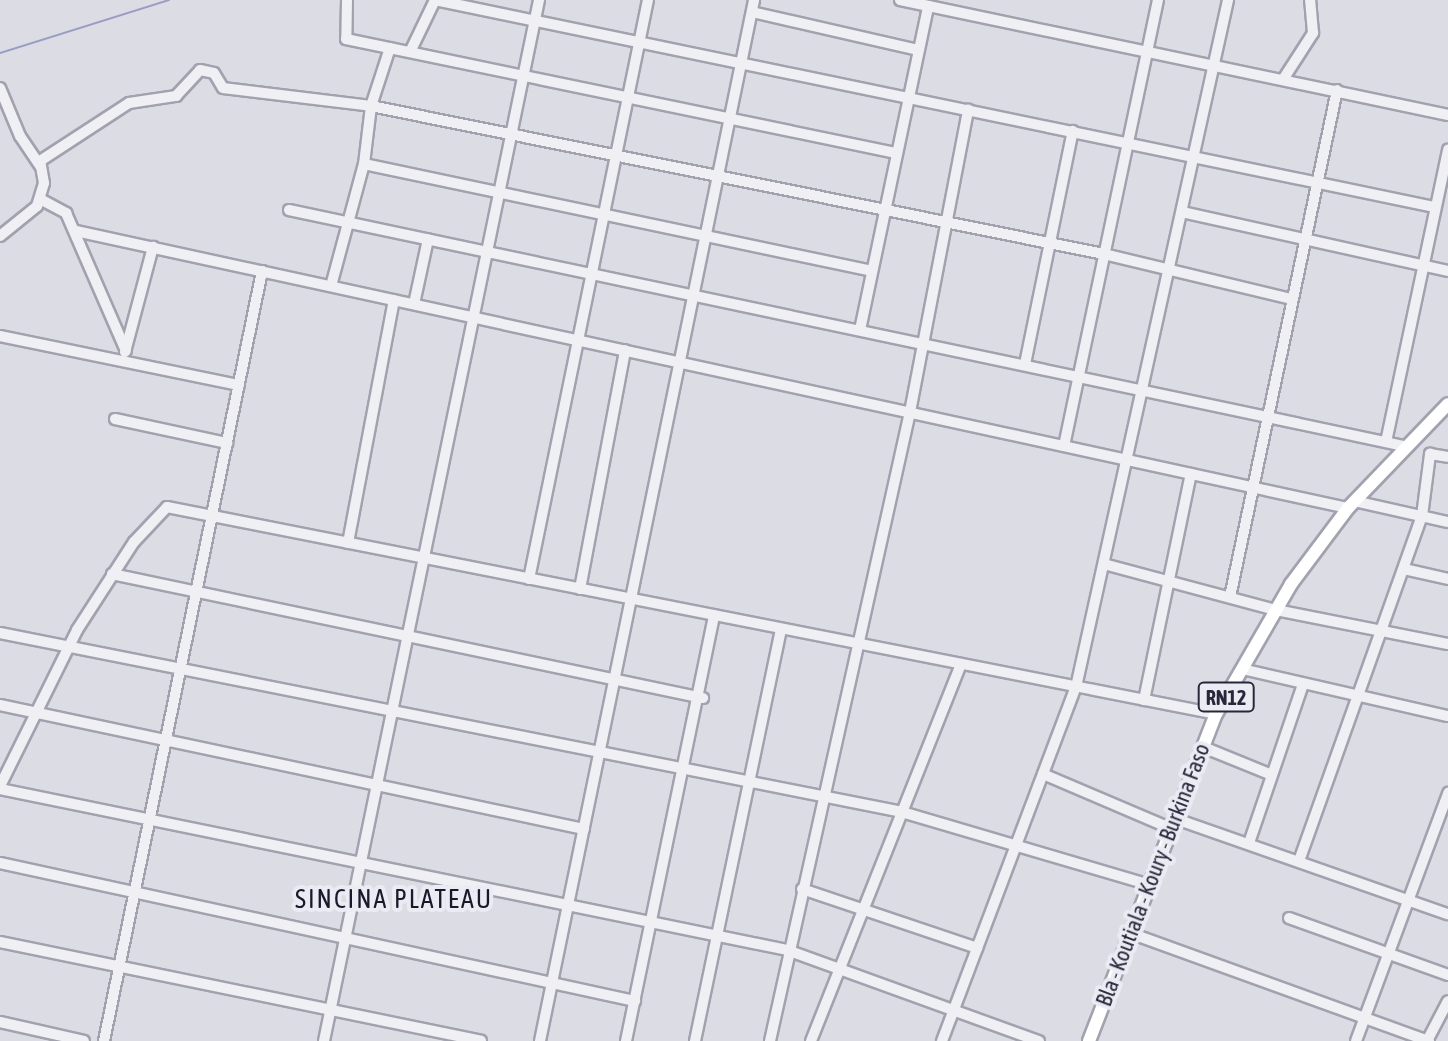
<!DOCTYPE html>
<style>
body{margin:0}
#map{position:relative;width:1448px;height:1041px;overflow:hidden;background:#dcdce5;font-family:"Asap Condensed",sans-serif}
div>[style]{position:absolute}
[style*='--x']{left:calc(var(--x)*1px);top:calc(var(--y)*1px);width:calc(var(--w)*1px);rotate:calc(var(--a)*1deg)}
.stream>*{height:2px;margin:-1px;padding:0 1px;transform-origin:1px;border-radius:1px;background:#999dc4}
.roads{filter:drop-shadow(2px 0 #a2a2af) drop-shadow(-2px 0 #a2a2af) drop-shadow(0 2px #a2a2af) drop-shadow(0 -2px #a2a2af)}
.minor>*{height:10px;margin:-5px;padding:0 5px;transform-origin:5px;border-radius:5px;background:#efeff4}
.major>*{height:12px;margin:-6px;padding:0 6px;transform-origin:6px;border-radius:6px;background:#fff}
span{translate:-50% -50%;white-space:nowrap;text-align:center;line-height:1.15;-webkit-text-stroke:8px #ebecf3;paint-order:stroke}
.shield-label span{padding:2px 6px;background:#ebecf3;border:2px solid;border-radius:6px;-webkit-text-stroke-width:0}
.shield-label{font-size:20px;color:#27273b;font-weight:700}
.street-label{font-size:22px;color:#27273b}
.quarter-label{font-size:26px;color:#1a192b;letter-spacing:2px}
</style>
<div id="map">
<div class="stream">
<div style="--x:0;--y:53;--w:177;--a:-17.4"></div>
</div>
<div class="roads">
<div class="minor">
<div style="--x:347;--y:0;--w:39;--a:91"></div>
<div style="--x:346;--y:39;--w:562;--a:11.71"></div>
<div style="--x:435;--y:0;--w:1021;--a:11.7"></div>
<div style="--x:900;--y:0;--w:560;--a:11.85"></div>
<div style="--x:752;--y:12;--w:170;--a:12.9"></div>
<div style="--x:410;--y:52;--w:58;--a:-64.3"></div>
<div style="--x:1284;--y:78;--w:54;--a:-57.2"></div>
<div style="--x:1313;--y:33;--w:33;--a:-95"></div>
<div style="--x:0;--y:88;--w:52;--a:67.4"></div>
<div style="--x:20;--y:136;--w:36;--a:56"></div>
<div style="--x:364;--y:164;--w:519;--a:11.89"></div>
<div style="--x:40;--y:199;--w:30;--a:28"></div>
<div style="--x:66;--y:213;--w:150;--a:66.5"></div>
<div style="--x:289;--y:210;--w:1140;--a:11.95"></div>
<div style="--x:1182;--y:212;--w:272;--a:12.5"></div>
<div style="--x:76;--y:231;--w:1302;--a:12.29"></div>
<div style="--x:0;--y:236;--w:48;--a:-39"></div>
<div style="--x:37;--y:206;--w:24;--a:-73"></div>
<div style="--x:44;--y:183;--w:22;--a:-100"></div>
<div style="--x:40;--y:161;--w:106;--a:-33.1"></div>
<div style="--x:129;--y:103;--w:48;--a:-8.5"></div>
<div style="--x:176;--y:96;--w:35;--a:-47"></div>
<div style="--x:200;--y:70;--w:14;--a:12"></div>
<div style="--x:214;--y:73;--w:17;--a:59"></div>
<div style="--x:223;--y:88;--w:149;--a:6.9"></div>
<div style="--x:371;--y:106;--w:748;--a:11.42"></div>
<div style="--x:1104;--y:254;--w:192;--a:13.5"></div>
<div style="--x:331;--y:286;--w:126;--a:-74.9"></div>
<div style="--x:364;--y:164;--w:58;--a:-83.1"></div>
<div style="--x:371;--y:106;--w:61;--a:-71.9"></div>
<div style="--x:414;--y:304;--w:66;--a:-77.8"></div>
<div style="--x:860;--y:330;--w:331;--a:-78.1"></div>
<div style="--x:0;--y:336;--w:244;--a:11.6"></div>
<div style="--x:125;--y:352;--w:109;--a:-75.1"></div>
<div style="--x:1025;--y:364;--w:238;--a:-78.4"></div>
<div style="--x:115;--y:419;--w:115;--a:12.1"></div>
<div style="--x:1386;--y:442;--w:299;--a:-78"></div>
<div style="--x:1064;--y:446;--w:456;--a:-78.1"></div>
<div style="--x:1354;--y:501;--w:96;--a:12.6"></div>
<div style="--x:348;--y:543;--w:247;--a:-79.3"></div>
<div style="--x:1104;--y:564;--w:178;--a:15"></div>
<div style="--x:1276;--y:610;--w:175;--a:11.2"></div>
<div style="--x:1404;--y:569;--w:45;--a:12.8"></div>
<div style="--x:112;--y:574;--w:604;--a:11.85"></div>
<div style="--x:529;--y:579;--w:591;--a:-78.39"></div>
<div style="--x:580;--y:589;--w:243;--a:-79.3"></div>
<div style="--x:1230;--y:597;--w:518;--a:-78.08"></div>
<div style="--x:0;--y:633;--w:920;--a:11.22"></div>
<div style="--x:902;--y:812;--w:259;--a:16.4"></div>
<div style="--x:1242;--y:669;--w:211;--a:12.9"></div>
<div style="--x:1144;--y:700;--w:231;--a:-78.3"></div>
<div style="--x:0;--y:705;--w:597;--a:11.99"></div>
<div style="--x:1203;--y:747;--w:74;--a:22.1"></div>
<div style="--x:1043;--y:774;--w:140;--a:23.1"></div>
<div style="--x:0;--y:786;--w:174;--a:-63.7"></div>
<div style="--x:77;--y:630;--w:105;--a:-57.1"></div>
<div style="--x:134;--y:542;--w:48;--a:-46.7"></div>
<div style="--x:167;--y:507;--w:1069;--a:11.16"></div>
<div style="--x:0;--y:789;--w:803;--a:11.56"></div>
<div style="--x:787;--y:950;--w:268;--a:19.9"></div>
<div style="--x:1176;--y:819;--w:288;--a:19.3"></div>
<div style="--x:1249;--y:843;--w:168;--a:-71.2"></div>
<div style="--x:1299;--y:861;--w:366;--a:-70.4"></div>
<div style="--x:1422;--y:516;--w:63;--a:-82.6"></div>
<div style="--x:1430;--y:454;--w:18;--a:9"></div>
<div style="--x:0;--y:863;--w:650;--a:12.26"></div>
<div style="--x:802;--y:889;--w:185;--a:18.6"></div>
<div style="--x:1289;--y:918;--w:169;--a:19.7"></div>
<div style="--x:1130;--y:933;--w:318;--a:19.9"></div>
<div style="--x:0;--y:942;--w:491;--a:11.6"></div>
<div style="--x:0;--y:1022;--w:86;--a:12.7"></div>
<div style="--x:104;--y:1041;--w:786;--a:-78.4"></div>
<div style="--x:324;--y:1041;--w:1063;--a:-78.33"></div>
<div style="--x:540;--y:1041;--w:1063;--a:-78.38"></div>
<div style="--x:626;--y:1041;--w:435;--a:-78.3"></div>
<div style="--x:695;--y:1041;--w:421;--a:-78.2"></div>
<div style="--x:770;--y:1041;--w:644;--a:-77.45"></div>
<div style="--x:910;--y:412;--w:308;--a:-79.1"></div>
<div style="--x:811;--y:1041;--w:406;--a:-68.3"></div>
<div style="--x:942;--y:1041;--w:379;--a:-69.3"></div>
<div style="--x:1076;--y:687;--w:704;--a:-77.52"></div>
<div style="--x:1356;--y:1041;--w:265;--a:-69.6"></div>
<div style="--x:1427;--y:1041;--w:45;--a:-62.3"></div>
</div>
<div class="major">
<div style="--x:1089;--y:1041;--w:351;--a:-68.8"></div>
<div style="--x:1216;--y:714;--w:150;--a:-60"></div>
<div style="--x:1291;--y:584;--w:95;--a:-53.1"></div>
<div style="--x:1348;--y:508;--w:144;--a:-46.1"></div>
</div>
</div>
<div class="shield-label">
<span style="left:1226px;top:697px">RN12</span>
</div>
<div class="street-label">
<span style="left:1153px;top:875px;rotate:-69deg">Bla - Koutiala - Koury - Burkina Faso</span>
</div>
<div class="quarter-label">
<span style="left:394px;top:900px">SINCINA PLATEAU</span>
</div>
</div>
